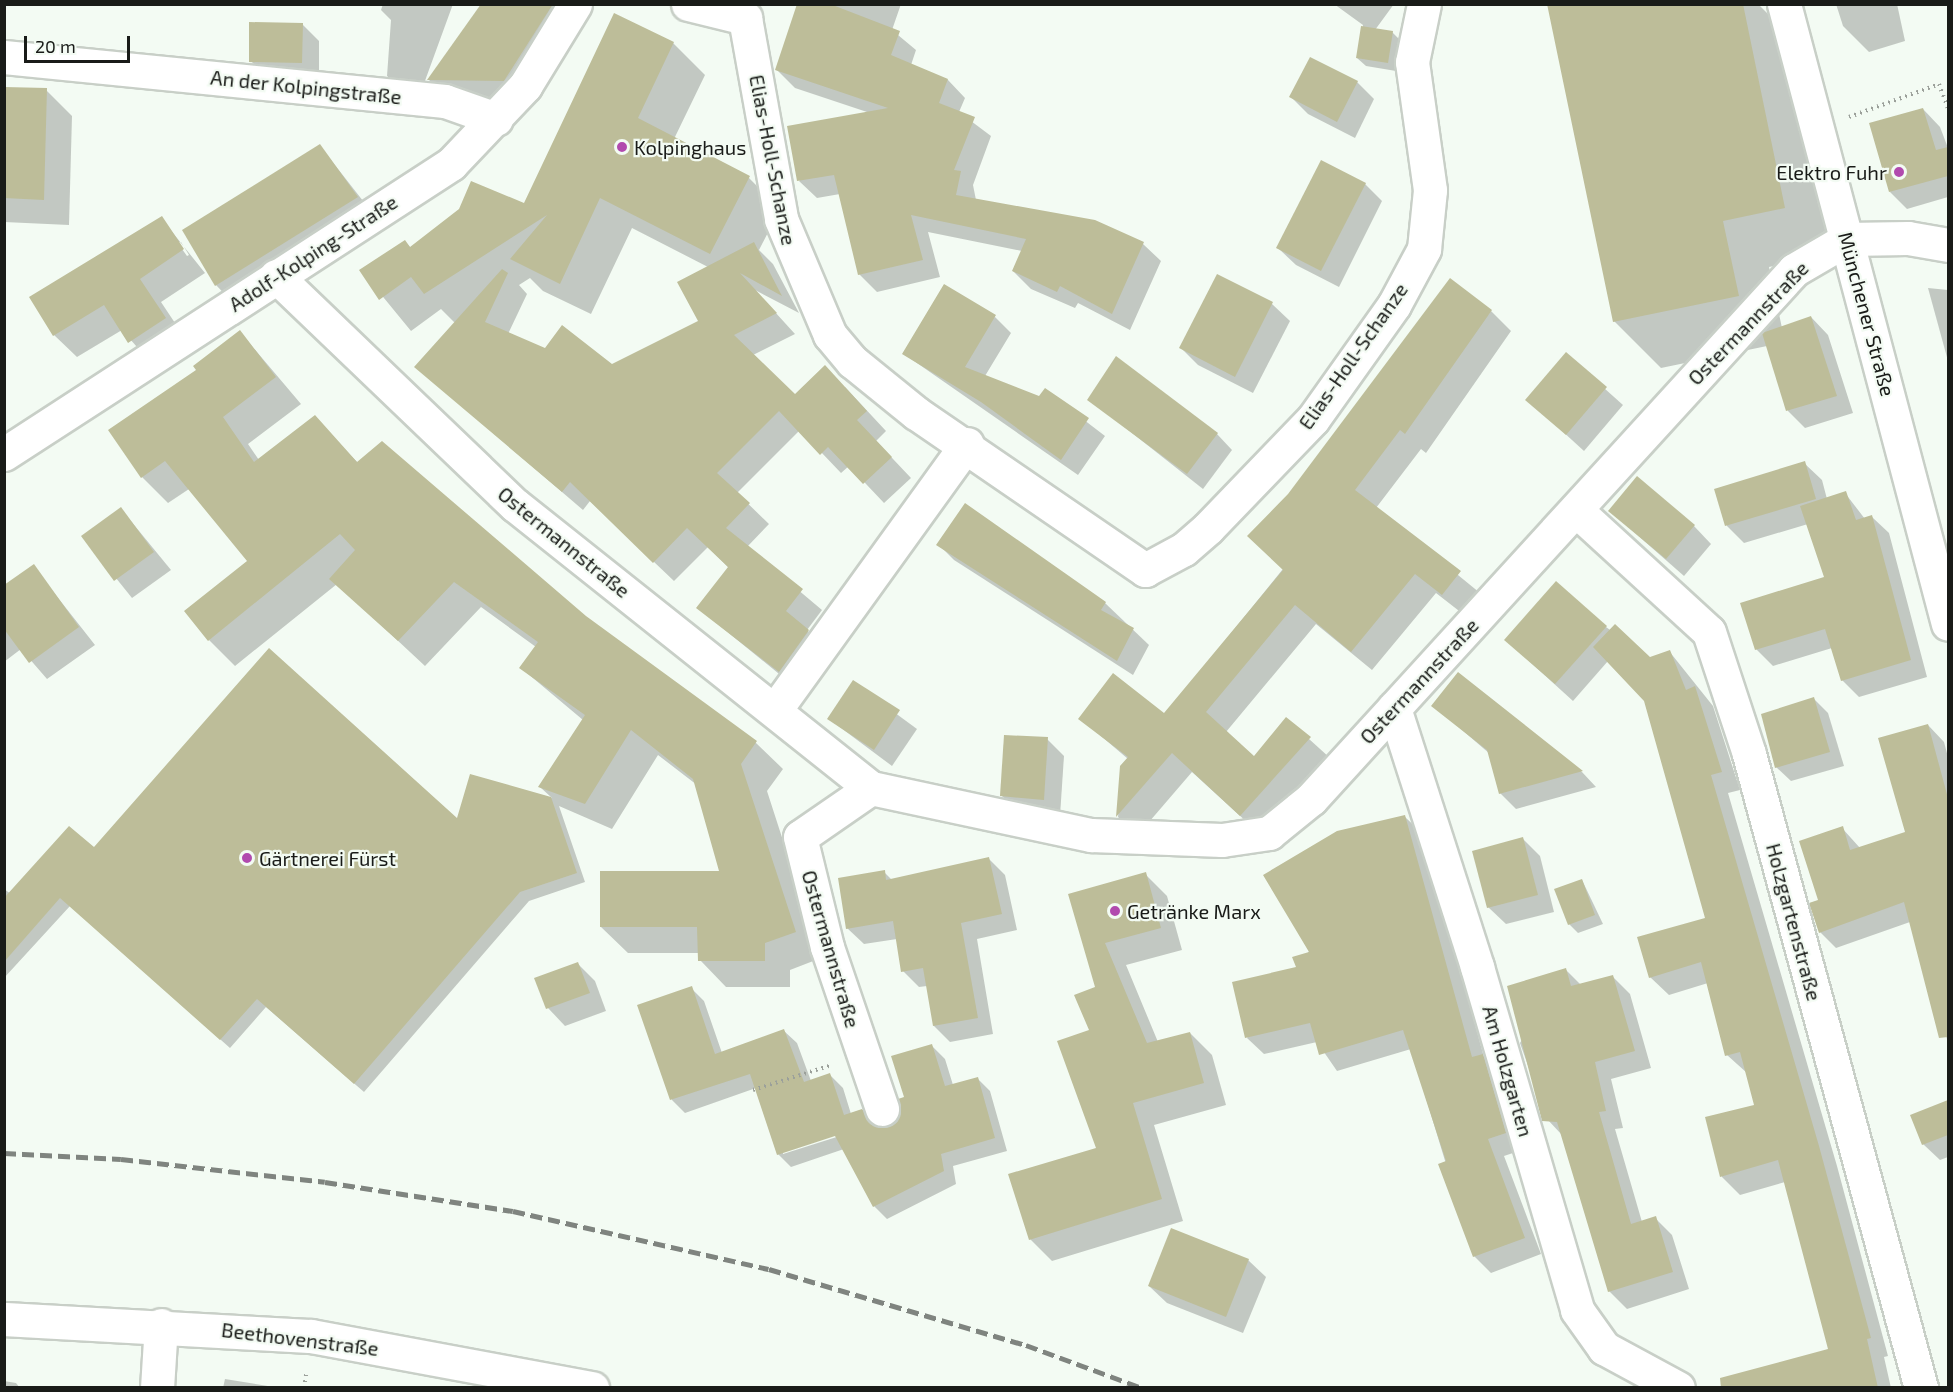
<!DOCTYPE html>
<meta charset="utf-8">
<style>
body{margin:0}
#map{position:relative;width:1953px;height:1392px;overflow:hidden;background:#f3fbf3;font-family:"Exo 2",sans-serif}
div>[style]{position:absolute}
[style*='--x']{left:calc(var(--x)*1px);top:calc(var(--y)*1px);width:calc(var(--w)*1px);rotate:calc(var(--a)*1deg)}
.shadow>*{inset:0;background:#0003}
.building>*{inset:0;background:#bdbd99}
.path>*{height:4px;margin-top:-2px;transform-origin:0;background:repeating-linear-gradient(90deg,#9ba09a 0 1.5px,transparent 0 6px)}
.roads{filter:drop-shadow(2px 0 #c8cfc7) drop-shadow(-2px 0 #c8cfc7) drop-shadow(0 2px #c8cfc7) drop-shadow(0 -2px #c8cfc7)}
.minor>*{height:33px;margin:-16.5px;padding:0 16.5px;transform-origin:16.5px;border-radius:16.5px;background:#fff}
.major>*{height:33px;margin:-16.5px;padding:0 16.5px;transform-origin:16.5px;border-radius:16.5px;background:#fff}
.rail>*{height:4.5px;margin-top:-2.25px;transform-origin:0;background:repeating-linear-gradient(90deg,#7f847f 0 12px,transparent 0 18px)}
.dots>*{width:16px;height:16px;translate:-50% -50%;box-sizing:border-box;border:3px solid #f3fbf3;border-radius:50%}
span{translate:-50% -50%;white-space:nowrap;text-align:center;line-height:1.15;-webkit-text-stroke:4.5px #f3fbf3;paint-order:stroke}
.street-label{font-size:20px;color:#191b18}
.poi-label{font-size:20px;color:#191b18}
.left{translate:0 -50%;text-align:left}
.right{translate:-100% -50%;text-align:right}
.frame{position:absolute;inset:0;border:6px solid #191b18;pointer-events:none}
.scale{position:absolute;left:24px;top:36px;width:106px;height:27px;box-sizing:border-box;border:3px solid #191b18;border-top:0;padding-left:8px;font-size:18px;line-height:21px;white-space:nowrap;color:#191b18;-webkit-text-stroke:4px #f3fbf3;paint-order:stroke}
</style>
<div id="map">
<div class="shadow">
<div style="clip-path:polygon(383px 4px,453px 4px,418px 100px,387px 76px,391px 20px,381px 10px)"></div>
<div style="clip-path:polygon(482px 4px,554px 4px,579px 29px,530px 106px,455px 106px,429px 80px)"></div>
<div style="clip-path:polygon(799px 4px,901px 4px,892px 30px,916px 50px,911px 65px,948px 80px,965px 98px,959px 112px,991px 136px,973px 185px,976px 200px,1143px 244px,1161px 261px,1130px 330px,1078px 303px,1075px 308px,1031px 289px,1013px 271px,1022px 251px,928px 232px,940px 277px,877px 292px,859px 274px,840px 194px,817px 198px,799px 181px,870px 113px,795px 88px,777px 70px)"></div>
<div style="clip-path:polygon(1334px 4px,1394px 4px,1375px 30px,1392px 32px,1401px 41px,1396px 71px,1366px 66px,1357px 58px,1363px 25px)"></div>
<div style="clip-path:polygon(1549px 4px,1758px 4px,1785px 31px,1831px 255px,1769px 267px,1782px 328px,1811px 317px,1828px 335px,1853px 413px,1805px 428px,1788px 411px,1767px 346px,1661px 368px,1614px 321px)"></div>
<div style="clip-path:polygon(1836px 4px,1897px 4px,1905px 41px,1869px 52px,1843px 26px)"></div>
<div style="clip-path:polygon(302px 24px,319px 41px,319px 80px,268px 79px,251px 61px)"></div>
<div style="clip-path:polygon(evenodd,673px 43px,705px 75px,674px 139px,749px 178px,780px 209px,759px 250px,773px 264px,799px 313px,755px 290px,795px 334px,753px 355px,795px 396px,845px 387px,886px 431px,876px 441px,911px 478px,884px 503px,849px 466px,841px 473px,800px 430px,737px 493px,769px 524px,747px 547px,822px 610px,807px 630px,828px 651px,800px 691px,698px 608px,729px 568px,708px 547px,674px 581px,590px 501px,583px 510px,416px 367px,455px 323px,441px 309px,411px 331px,361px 270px,405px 242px,411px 248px,525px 205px,673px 43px,632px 228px,708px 267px,700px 322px,612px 366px,546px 350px,508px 334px,527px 294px,519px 285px,530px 278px,543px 291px,591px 314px,632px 228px)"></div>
<div style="clip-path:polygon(1357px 82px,1374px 99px,1355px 138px,1308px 114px,1291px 97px)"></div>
<div style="clip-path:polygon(4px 89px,46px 90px,72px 116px,69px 225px,4px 222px)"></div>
<div style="clip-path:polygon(1923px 109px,1940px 127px,1948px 148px,1948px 197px,1907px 209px,1890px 192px)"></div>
<div style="clip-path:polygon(320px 146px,374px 215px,233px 303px,216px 285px,184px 230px)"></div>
<div style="clip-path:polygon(1365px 184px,1382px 201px,1339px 287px,1296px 265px,1278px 248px)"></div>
<div style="clip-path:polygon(evenodd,161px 218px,205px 273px,161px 302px,187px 341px,152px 364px,122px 330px,77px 357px,54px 335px,161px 218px,177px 242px,181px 242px,189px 255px,187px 256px,177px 242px)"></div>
<div style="clip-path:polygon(1218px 276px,1272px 304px,1290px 321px,1253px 393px,1198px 365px,1181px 348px)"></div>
<div style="clip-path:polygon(1928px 288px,1948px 290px,1948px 361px)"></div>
<div style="clip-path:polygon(1491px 311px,1511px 331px,1426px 453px,1421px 449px,1376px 508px,1480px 593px,1463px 614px,1436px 593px,1372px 670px,1316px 624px,1226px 732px,1254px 758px,1287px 719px,1330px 758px,1261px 835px,1192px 772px,1137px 836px,1118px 817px,1122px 766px,1128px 759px,1080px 718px,1165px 715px)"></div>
<div style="clip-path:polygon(995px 317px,1011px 333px,985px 376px,1040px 398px,1045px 390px,1105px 436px,1078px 475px,904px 354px)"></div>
<div style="clip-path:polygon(240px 332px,301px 404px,248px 444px,259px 460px,314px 417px,358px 463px,585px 617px,756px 743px,783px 769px,767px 791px,821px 958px,790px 970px,790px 987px,726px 987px,700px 960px,700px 953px,628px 953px,601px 927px,721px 873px,697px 785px,658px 755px,612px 829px,559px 806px,585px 882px,529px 901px,364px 1092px,266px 1007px,230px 1048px,70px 906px,4px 978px,4px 889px,11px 894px,94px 849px,458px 821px,471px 775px,552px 798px,540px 787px,583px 720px,521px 668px,536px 647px,481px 607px,425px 666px,337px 584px,235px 666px,209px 640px,249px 561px,189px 489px,168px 503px,142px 477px,198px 370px)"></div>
<div style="clip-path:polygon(1566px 354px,1623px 405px,1584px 451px,1527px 399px)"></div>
<div style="clip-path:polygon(1089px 399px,1217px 434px,1232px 450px,1203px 489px)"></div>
<div style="clip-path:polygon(1804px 463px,1822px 480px,1827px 499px,1845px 493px,1865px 519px,1872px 517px,1889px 533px,1927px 677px,1859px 697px,1842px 680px,1832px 648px,1773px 666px,1756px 649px,1826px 578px,1808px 524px,1744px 543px,1727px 526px,1716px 490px)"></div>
<div style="clip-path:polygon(121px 509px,171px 570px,132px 598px,83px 537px)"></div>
<div style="clip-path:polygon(1610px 511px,1694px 526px,1711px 544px,1684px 576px)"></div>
<div style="clip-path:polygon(938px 544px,1105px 603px,1149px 645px,1133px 675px,954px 560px)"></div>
<div style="clip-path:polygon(33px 566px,95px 645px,47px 679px,21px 649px,4px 662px,4px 587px)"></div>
<div style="clip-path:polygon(1606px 627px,1650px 659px,1669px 651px,1713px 706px,1740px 790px,1728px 793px,1837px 1166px,1888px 1356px,1884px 1357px,1891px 1388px,1754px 1388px,1830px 1350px,1785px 1182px,1740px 1195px,1722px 1177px,1707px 1119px,1755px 1106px,1747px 1073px,1727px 1055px,1708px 983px,1669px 995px,1650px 977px,1706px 919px,1646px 700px,1608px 661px,1573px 701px,1506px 640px)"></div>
<div style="clip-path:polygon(1459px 674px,1582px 772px,1596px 787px,1516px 809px,1500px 793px,1490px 754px,1433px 705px)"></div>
<div style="clip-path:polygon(853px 682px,917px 729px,892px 766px,829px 719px)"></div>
<div style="clip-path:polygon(1814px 699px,1828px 713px,1844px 766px,1791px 781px,1776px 767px)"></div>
<div style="clip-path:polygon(1928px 725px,1944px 742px,1948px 757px,1948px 1042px,1910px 922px,1836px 948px,1820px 932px,1819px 901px,1842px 828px,1860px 848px,1906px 833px)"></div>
<div style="clip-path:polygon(1047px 739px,1064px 756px,1060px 816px,1019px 813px,1002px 796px)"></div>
<div style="clip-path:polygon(1405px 817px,1422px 833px,1484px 1057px,1499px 1072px,1522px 1150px,1504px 1156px,1541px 1254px,1491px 1273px,1474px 1256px,1411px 1049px,1337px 1071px,1317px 1042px,1264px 1054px,1247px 1038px)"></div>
<div style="clip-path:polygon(1523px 839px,1540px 856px,1554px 912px,1506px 924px,1488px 907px)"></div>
<div style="clip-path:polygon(989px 859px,1005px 875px,1017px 930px,977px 939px,993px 1034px,950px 1042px,934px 1026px,927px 986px,919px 987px,903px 971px,897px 939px,864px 944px,847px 928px,884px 872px,892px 880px)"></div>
<div style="clip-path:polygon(1145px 874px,1167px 896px,1182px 950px,1126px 965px,1158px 1042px,1190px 1033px,1212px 1055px,1226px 1105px,1154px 1125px,1183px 1221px,1052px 1261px,1030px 1239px,1098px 1149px,1091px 1031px,1097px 988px,1070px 895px)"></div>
<div style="clip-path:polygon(1582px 880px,1603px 924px,1578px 933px,1569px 924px)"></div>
<div style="clip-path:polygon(577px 963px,595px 981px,606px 1011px,565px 1026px,548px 1008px)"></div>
<div style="clip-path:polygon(1565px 969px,1581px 985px,1613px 977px,1630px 994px,1651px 1068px,1611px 1079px,1623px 1128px,1615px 1129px,1642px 1222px,1655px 1218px,1672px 1235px,1689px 1289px,1627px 1309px,1609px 1291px,1562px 1135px,1547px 1119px,1520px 1043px)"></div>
<div style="clip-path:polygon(evenodd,691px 988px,704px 1001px,722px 1053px,784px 1031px,797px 1043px,811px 1081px,830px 1075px,843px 1088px,851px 1114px,879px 1128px,898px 1122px,932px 1046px,945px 1059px,953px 1085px,977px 1078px,990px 1091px,1007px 1151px,953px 1166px,956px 1184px,887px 1219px,874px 1206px,844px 1149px,791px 1167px,778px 1154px,756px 1088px,685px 1113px,672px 1100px,639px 1006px,691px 988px,842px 1132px,843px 1135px,783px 1154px,783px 1151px,842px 1132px)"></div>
<div style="clip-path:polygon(1948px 1102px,1948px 1157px,1940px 1160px,1923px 1144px,1912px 1116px)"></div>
<div style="clip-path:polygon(1248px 1260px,1266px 1277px,1243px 1333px,1167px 1303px,1149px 1286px)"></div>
<div style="clip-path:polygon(225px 1379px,280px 1388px,223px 1388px)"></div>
<div style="clip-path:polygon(4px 1381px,16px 1383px,20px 1388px,4px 1388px)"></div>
</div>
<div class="building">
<div style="clip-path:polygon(481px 4px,553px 4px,504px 81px,427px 80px)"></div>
<div style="clip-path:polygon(797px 4px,830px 4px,900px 31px,891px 55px,948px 79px,939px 103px,975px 117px,954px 170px,961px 171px,956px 195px,1095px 220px,1144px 242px,1112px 314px,1060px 286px,1057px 292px,1012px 271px,1026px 239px,911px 215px,923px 260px,858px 275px,834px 175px,797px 181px,787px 126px,888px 108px,775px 70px)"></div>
<div style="clip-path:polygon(1547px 4px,1743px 4px,1785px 208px,1723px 221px,1739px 296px,1613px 322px)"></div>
<div style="clip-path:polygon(614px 13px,674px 42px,638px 118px,750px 176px,710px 254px,600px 198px,560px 284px,510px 259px,547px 215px,424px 294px,411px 277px,379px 300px,359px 270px,405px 240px,410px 247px,459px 209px,471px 181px,524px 203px)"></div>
<div style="clip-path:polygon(249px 22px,303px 23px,302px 63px,249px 62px)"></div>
<div style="clip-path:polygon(1361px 26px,1393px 31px,1388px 63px,1356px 58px)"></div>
<div style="clip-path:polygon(1310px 57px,1358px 81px,1337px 122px,1289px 97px)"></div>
<div style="clip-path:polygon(4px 87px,47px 88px,44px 200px,4px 198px)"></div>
<div style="clip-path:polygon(1923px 108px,1936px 150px,1948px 147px,1948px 176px,1889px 192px,1869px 123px)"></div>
<div style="clip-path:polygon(320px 144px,358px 197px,215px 286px,182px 230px)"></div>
<div style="clip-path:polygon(1321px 160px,1366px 183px,1321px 271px,1276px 248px)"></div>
<div style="clip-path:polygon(162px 216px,184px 249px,140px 279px,166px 318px,128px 343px,104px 305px,53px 336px,29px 297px)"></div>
<div style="clip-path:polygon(754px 242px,782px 296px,740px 273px,777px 313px,734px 335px,795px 394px,825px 365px,867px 411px,857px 420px,892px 457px,863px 484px,828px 447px,820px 455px,779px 411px,717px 473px,750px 503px,726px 528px,803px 589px,786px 611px,809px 630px,779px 672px,696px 608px,728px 567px,687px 528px,653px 563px,570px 482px,562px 492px,414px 367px,502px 269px,508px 273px,485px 322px,545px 348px,562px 325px,612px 364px,698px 321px,677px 282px)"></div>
<div style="clip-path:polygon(1217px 274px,1273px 302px,1235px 377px,1179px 348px)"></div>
<div style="clip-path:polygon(1450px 278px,1492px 310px,1405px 434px,1400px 430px,1355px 490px,1461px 571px,1442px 595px,1415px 574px,1351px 652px,1295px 605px,1206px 712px,1254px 756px,1286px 717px,1311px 737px,1240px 816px,1172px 753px,1116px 817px,1120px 766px,1128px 757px,1078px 719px,1113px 673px,1164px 713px,1283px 570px,1247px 536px,1288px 494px)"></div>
<div style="clip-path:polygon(944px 284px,996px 315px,965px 367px,1039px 396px,1045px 388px,1089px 418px,1061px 460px,981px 402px,902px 354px)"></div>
<div style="clip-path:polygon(1811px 316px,1837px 396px,1786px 411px,1762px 333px)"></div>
<div style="clip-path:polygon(240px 330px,276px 377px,223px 417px,254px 462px,315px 415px,357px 462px,382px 441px,586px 616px,757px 741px,741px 764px,796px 932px,765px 943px,765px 961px,698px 961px,697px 927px,600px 927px,600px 871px,719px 871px,693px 779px,631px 730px,585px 804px,538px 787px,585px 715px,519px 668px,538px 642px,454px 582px,398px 641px,329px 579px,355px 550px,340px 534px,208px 641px,184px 611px,247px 561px,165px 461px,141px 478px,108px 430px,196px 370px,193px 366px)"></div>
<div style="clip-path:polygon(1566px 352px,1607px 387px,1566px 435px,1525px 400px)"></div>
<div style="clip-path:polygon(1116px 356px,1218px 433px,1187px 474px,1087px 400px)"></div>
<div style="clip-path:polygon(1805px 461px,1816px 499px,1725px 526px,1714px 489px)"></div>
<div style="clip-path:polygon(1637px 476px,1695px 525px,1666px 559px,1608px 511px)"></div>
<div style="clip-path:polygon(1846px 491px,1856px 520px,1872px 515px,1911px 660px,1841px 681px,1825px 629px,1755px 650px,1740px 603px,1824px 577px,1800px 506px)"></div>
<div style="clip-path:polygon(965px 503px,1106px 602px,1101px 610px,1134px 628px,1117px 661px,936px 545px)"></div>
<div style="clip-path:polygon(121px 507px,154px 552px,114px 581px,81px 536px)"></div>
<div style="clip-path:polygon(34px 564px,79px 627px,29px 663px,4px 629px,4px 585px)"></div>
<div style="clip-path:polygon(1556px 581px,1607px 626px,1555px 684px,1504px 640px)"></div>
<div style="clip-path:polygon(1615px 624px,1650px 657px,1670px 650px,1686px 690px,1695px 686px,1722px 772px,1711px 775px,1819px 1146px,1871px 1338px,1867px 1339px,1878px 1388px,1721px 1388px,1720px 1378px,1828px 1349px,1778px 1160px,1720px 1177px,1705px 1117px,1754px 1105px,1740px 1052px,1725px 1056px,1701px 962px,1649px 978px,1637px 937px,1705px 918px,1644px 701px,1593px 647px)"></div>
<div style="clip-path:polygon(269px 648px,457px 818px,470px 774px,551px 797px,577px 873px,520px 892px,354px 1084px,257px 999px,220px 1040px,60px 898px,4px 962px,4px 898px,69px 826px,94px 847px)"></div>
<div style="clip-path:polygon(1458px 672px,1583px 771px,1499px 794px,1487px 750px,1431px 706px)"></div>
<div style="clip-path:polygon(853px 680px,900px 710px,874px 750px,827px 719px)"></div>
<div style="clip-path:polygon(1814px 697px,1830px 752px,1775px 768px,1761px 714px)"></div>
<div style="clip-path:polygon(1928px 724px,1948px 798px,1948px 1037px,1939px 1038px,1904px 902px,1819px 933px,1809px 903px,1818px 900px,1799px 841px,1843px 826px,1850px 850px,1905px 832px,1878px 738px)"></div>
<div style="clip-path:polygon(1004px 735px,1048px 737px,1044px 800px,1000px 796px)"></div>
<div style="clip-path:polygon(1405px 815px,1472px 1057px,1483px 1054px,1506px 1133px,1488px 1139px,1525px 1238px,1473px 1257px,1438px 1164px,1446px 1161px,1403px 1030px,1319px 1055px,1310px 1023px,1245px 1038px,1232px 982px,1296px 967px,1292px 957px,1309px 952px,1263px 875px,1337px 831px)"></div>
<div style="clip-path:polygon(1523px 837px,1538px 895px,1487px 908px,1472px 851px)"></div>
<div style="clip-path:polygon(989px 857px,1002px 914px,961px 923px,978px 1018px,933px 1026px,923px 968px,901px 972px,893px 921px,846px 929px,838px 878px,885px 870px,886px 880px)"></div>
<div style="clip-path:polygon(1146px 872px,1161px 928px,1105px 943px,1147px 1043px,1190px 1032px,1204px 1083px,1133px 1103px,1162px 1199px,1029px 1240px,1008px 1174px,1096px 1148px,1057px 1041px,1089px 1030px,1074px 995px,1095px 987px,1068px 894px)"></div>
<div style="clip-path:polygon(1582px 879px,1595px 915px,1568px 925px,1554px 889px)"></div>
<div style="clip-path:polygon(578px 962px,590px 993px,546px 1009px,534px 978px)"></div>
<div style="clip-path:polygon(1566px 968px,1571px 986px,1613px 975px,1635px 1051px,1595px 1062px,1606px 1111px,1599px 1112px,1631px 1224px,1656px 1216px,1673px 1272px,1608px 1292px,1557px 1122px,1542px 1121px,1507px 986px)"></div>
<div style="clip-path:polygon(692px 986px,715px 1054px,784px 1029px,804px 1082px,830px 1073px,844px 1115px,862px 1109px,878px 1127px,896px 1121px,898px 1099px,904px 1097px,891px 1056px,932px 1044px,945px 1086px,978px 1077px,995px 1138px,941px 1154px,944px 1171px,873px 1207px,835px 1136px,777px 1155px,750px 1074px,670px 1100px,637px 1005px)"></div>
<div style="clip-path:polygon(1948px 1100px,1948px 1135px,1922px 1145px,1910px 1115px)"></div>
<div style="clip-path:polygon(1171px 1228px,1249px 1259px,1226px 1317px,1148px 1286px)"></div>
</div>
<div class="path">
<div style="--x:1849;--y:117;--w:96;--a:-20.1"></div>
<div style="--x:1939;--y:84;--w:27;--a:70"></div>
<div style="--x:753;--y:1090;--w:83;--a:-17.6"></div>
<div style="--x:304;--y:1388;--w:18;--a:-81"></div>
</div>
<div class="roads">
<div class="minor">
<div style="--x:688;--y:4;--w:59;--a:13.8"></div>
<div style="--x:745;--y:18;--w:204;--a:79.8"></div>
<div style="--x:781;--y:219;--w:126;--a:67.1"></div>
<div style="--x:830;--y:335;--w:35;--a:50"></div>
<div style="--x:853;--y:362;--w:81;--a:39"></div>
<div style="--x:916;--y:413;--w:278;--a:34.4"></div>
<div style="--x:1145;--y:570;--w:44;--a:-28.3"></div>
<div style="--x:1184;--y:549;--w:32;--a:-41"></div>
<div style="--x:1208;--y:528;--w:151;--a:-46.1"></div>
<div style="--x:1313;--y:419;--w:140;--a:-54.6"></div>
<div style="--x:1394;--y:305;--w:64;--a:-61.8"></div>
<div style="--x:1424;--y:249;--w:59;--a:-84.2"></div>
<div style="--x:1430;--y:190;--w:129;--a:-98"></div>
<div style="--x:1412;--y:62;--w:59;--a:-78.3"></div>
<div style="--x:4;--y:57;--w:443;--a:5.7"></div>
<div style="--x:445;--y:101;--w:54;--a:19.4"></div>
<div style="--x:276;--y:276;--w:331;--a:43.8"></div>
<div style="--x:515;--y:505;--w:455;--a:38.5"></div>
<div style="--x:871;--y:788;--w:225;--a:12.1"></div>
<div style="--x:1091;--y:835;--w:131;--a:2.2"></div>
<div style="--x:1222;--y:840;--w:48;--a:-8.5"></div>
<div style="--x:1269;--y:833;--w:54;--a:-39"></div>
<div style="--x:1311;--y:799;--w:716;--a:-47.6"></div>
<div style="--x:1794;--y:270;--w:61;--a:-30.3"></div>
<div style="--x:1847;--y:239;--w:61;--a:-0.9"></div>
<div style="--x:1908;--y:238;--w:41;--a:9.9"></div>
<div style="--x:4;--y:454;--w:533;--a:-32.97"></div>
<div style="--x:451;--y:164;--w:108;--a:-46.5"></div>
<div style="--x:525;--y:86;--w:96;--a:-58.6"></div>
<div style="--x:1576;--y:510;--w:180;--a:42.5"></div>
<div style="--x:1709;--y:632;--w:128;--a:71.8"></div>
<div style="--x:1749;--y:754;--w:657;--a:74.82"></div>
<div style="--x:1394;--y:708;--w:272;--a:72.2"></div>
<div style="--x:1477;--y:967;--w:357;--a:73.7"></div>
<div style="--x:1577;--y:1310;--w:47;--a:54.6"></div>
<div style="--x:1604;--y:1348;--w:84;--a:28.4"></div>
<div style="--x:775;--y:710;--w:328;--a:-54.2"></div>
<div style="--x:871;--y:788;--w:86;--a:145.4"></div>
<div style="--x:800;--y:837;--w:113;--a:76.2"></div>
<div style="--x:827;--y:947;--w:171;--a:71.2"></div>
<div style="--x:4;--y:1319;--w:307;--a:3.2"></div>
<div style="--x:311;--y:1336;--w:286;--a:10.5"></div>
<div style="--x:157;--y:1388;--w:63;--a:-86.4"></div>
</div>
<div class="major">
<div style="--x:1784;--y:4;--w:641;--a:75.18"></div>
</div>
</div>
<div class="rail">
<div style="--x:4;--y:1153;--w:117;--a:2.9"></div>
<div style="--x:121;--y:1159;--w:205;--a:6.4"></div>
<div style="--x:325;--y:1182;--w:190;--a:8.8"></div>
<div style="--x:513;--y:1211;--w:262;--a:12.8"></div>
<div style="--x:769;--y:1269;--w:268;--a:16.5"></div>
<div style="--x:1026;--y:1345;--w:124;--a:20.3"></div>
</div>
<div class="dots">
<div style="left:622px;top:147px;background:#b14aae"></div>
<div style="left:1899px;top:172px;background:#b14aae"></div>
<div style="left:247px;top:858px;background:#b14aae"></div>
<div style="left:1115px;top:911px;background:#b14aae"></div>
</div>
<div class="street-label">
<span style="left:306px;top:87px;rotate:6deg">An der Kolpingstraße</span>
<span style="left:773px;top:160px;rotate:79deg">Elias-Holl-Schanze</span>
<span style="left:313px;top:253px;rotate:-33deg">Adolf-Kolping-Straße</span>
<span style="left:1867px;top:314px;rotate:75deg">Münchener Straße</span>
<span style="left:1748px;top:323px;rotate:-46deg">Ostermannstraße</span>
<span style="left:1353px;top:356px;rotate:-55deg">Elias-Holl-Schanze</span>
<span style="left:564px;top:542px;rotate:39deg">Ostermannstraße</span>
<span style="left:1419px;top:681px;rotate:-47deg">Ostermannstraße</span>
<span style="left:1794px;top:922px;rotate:75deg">Holzgartenstraße</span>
<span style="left:831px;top:949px;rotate:74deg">Ostermannstraße</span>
<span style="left:1508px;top:1071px;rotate:74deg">Am Holzgarten</span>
<span style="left:300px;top:1339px;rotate:7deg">Beethovenstraße</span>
</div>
<div class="poi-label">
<span class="left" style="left:634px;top:147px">Kolpinghaus</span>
<span class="right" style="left:1887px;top:172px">Elektro Fuhr</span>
<span class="left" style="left:259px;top:858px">Gärtnerei Fürst</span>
<span class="left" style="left:1127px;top:911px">Getränke Marx</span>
</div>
<div class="frame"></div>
<div class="scale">20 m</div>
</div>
